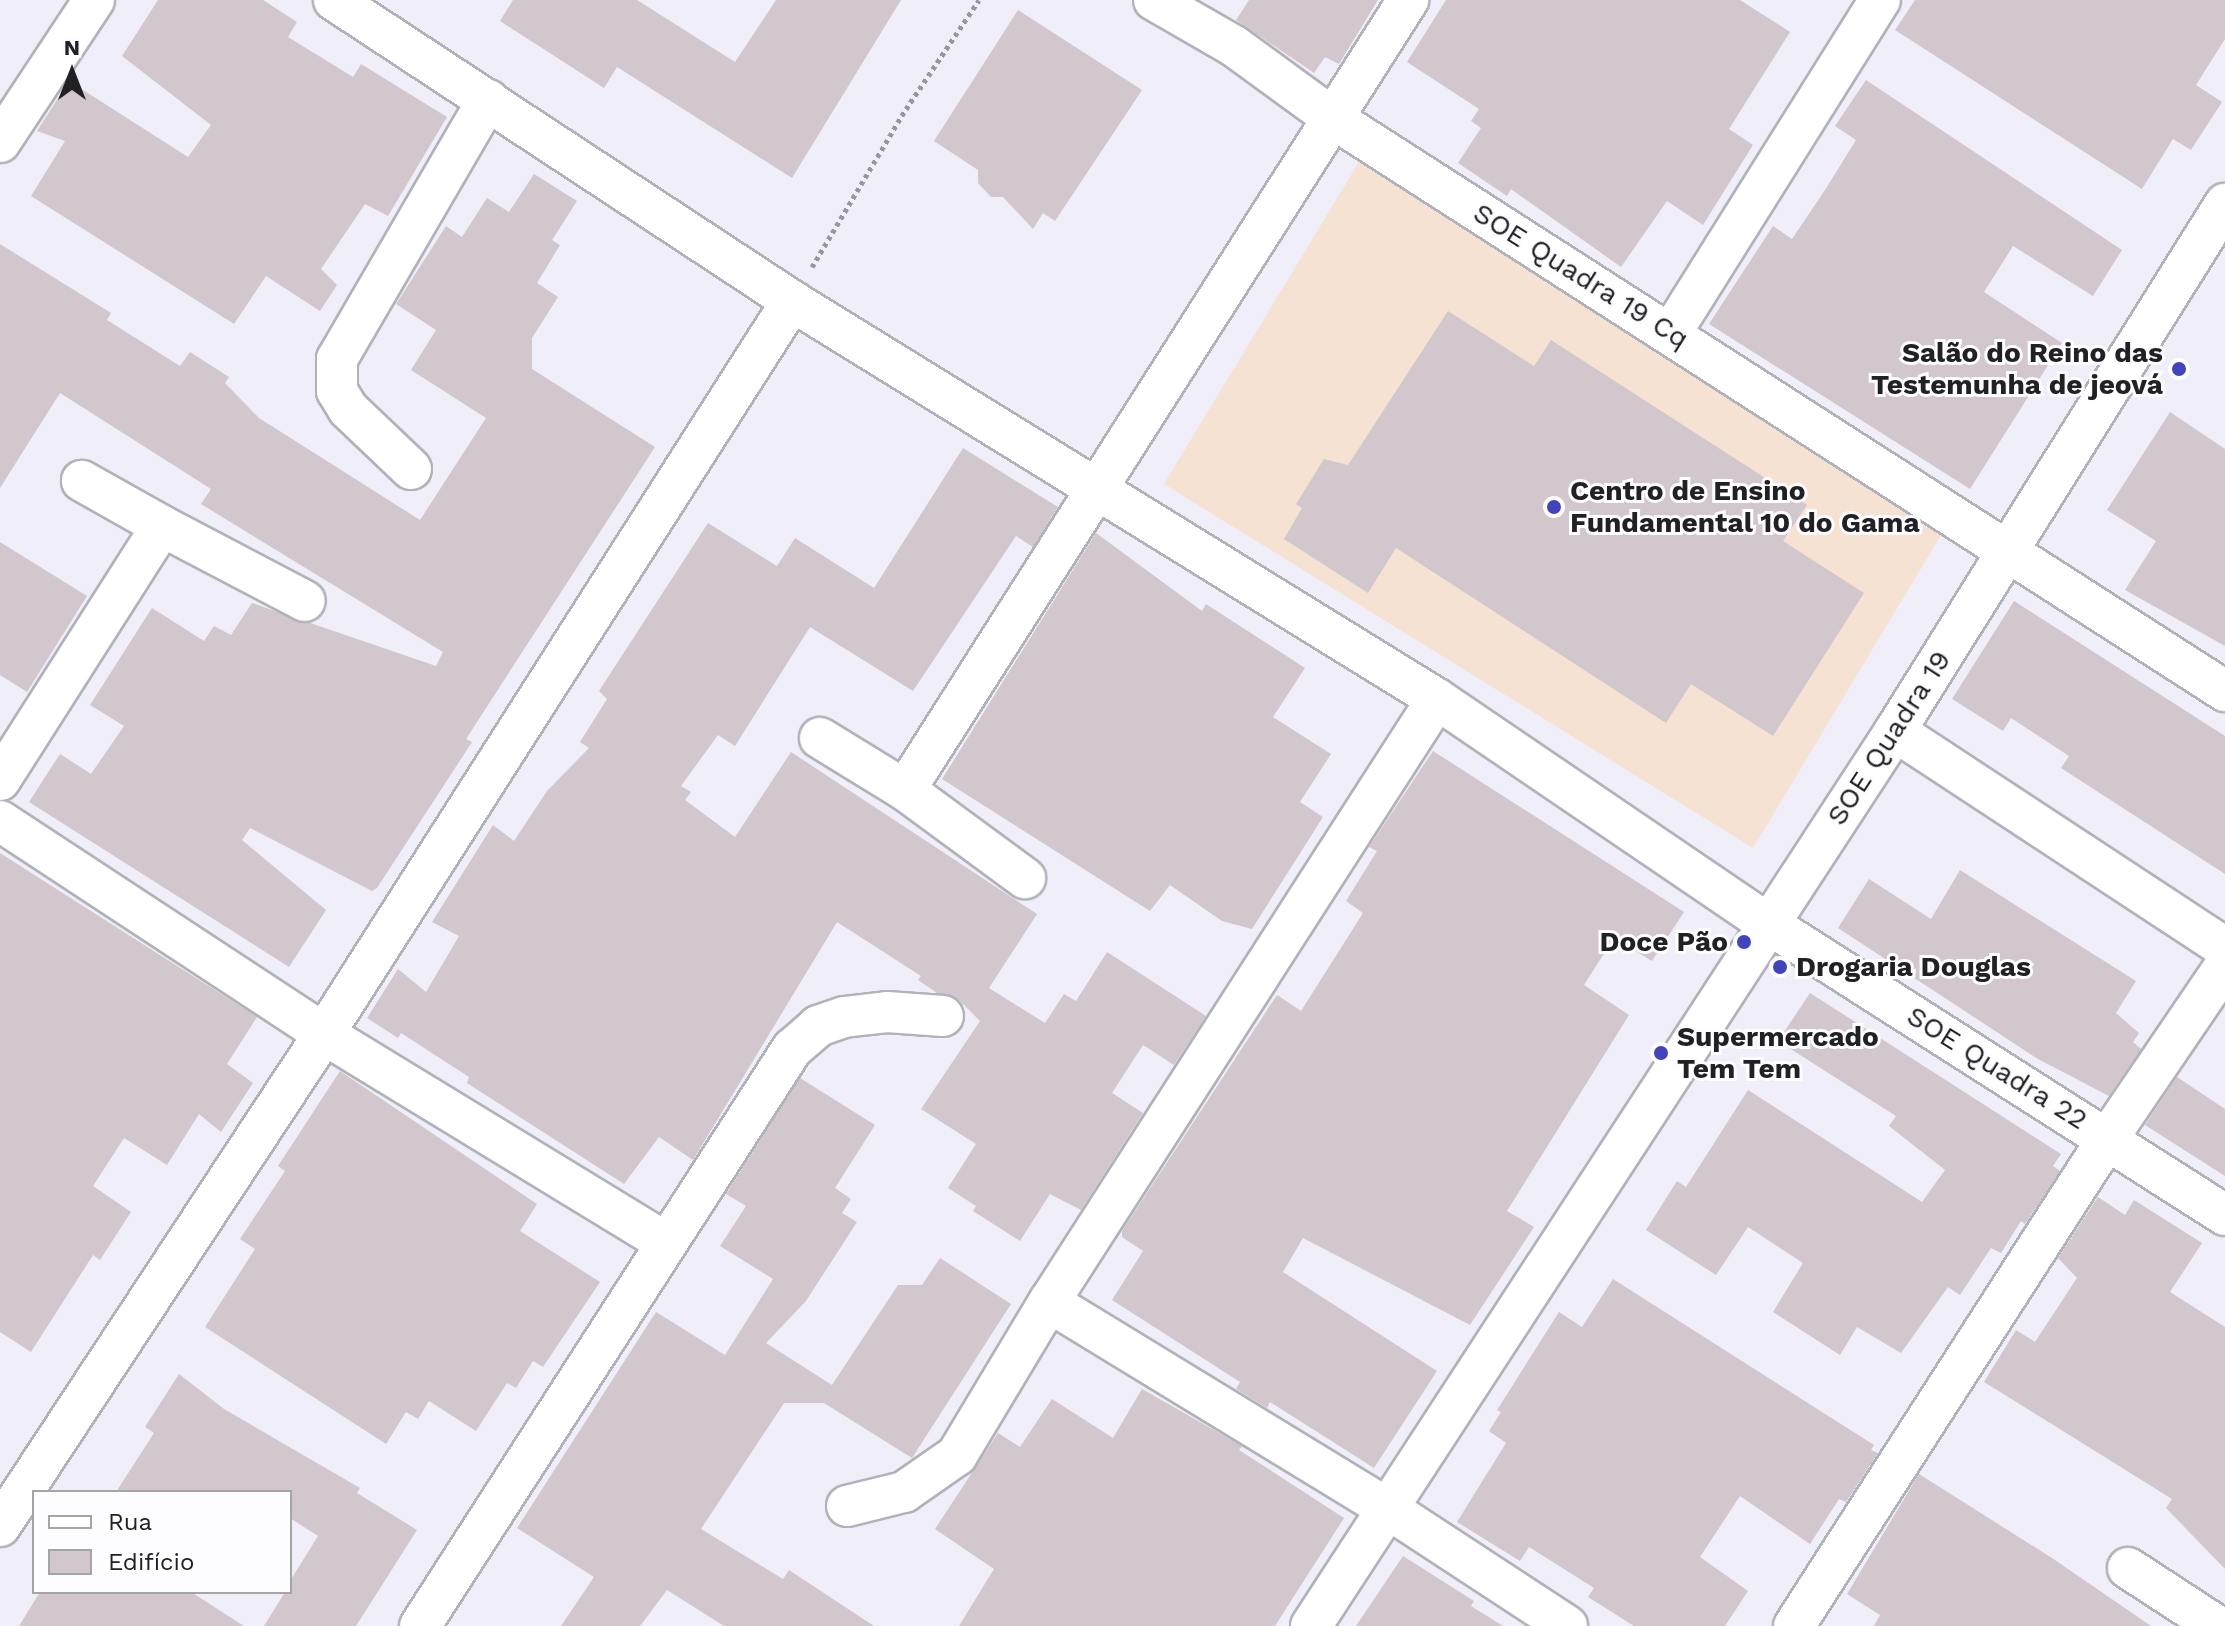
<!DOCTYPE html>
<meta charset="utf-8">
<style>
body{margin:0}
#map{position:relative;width:2225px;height:1626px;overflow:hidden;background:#efeef9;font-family:"Work Sans",sans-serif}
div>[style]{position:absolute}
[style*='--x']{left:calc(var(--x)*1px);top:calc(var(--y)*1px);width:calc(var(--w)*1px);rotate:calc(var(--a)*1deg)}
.education>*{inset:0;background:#f5e2d2}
.building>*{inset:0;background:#d1c7cd}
.path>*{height:5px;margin-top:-2.5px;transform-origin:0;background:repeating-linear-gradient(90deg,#97969e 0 4px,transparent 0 8px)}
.roads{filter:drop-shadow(2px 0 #b2b2bb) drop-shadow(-2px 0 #b2b2bb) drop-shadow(0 2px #b2b2bb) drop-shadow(0 -2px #b2b2bb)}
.minor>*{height:40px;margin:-20px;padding:0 20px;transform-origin:20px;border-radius:20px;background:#fff}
.dots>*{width:22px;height:22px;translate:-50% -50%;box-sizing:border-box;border:4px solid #fdfdff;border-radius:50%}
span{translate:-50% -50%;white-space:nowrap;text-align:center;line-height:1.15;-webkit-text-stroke:6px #fdfdff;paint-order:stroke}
.street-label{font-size:28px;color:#212125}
.poi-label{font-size:28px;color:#212125;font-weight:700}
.right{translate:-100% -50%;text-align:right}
.left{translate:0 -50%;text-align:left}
.legend{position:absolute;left:32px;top:1490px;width:260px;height:104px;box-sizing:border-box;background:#fdfdff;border:2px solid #a5a5a8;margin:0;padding:10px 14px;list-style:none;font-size:24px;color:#212125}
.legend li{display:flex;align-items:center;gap:16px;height:40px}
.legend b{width:40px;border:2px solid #a5a5a8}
.north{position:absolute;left:32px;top:32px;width:80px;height:80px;-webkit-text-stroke:6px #fdfdff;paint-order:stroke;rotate:0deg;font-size:22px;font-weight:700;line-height:32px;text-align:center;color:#212125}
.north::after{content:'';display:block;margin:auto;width:28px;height:36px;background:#212125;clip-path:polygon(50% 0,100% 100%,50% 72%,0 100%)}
</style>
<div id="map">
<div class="education">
<div style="clip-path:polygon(1359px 162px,1944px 530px,1753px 848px,1164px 484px)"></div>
</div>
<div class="building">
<div style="clip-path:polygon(158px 0,263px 0,297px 22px,288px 37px,353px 77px,361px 64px,447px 117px,388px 216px,365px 204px,321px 269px,337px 285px,320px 311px,266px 276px,234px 324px,31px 196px,65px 141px,37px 131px,69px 81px,188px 157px,211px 125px,122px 56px)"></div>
<div style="clip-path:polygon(513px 0,637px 0,735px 62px,776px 0,901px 0,792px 178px,617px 67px,604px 88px,556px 57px,500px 21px)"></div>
<div style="clip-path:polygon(1249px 0,1378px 0,1339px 64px,1325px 57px,1314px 73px,1236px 20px)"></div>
<div style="clip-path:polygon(1446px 0,1740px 0,1790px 32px,1729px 129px,1753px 145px,1703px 225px,1667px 201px,1621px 267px,1511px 189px,1507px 196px,1458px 163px,1481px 128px,1471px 121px,1479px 109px,1407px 62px)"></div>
<div style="clip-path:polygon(1915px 0,2225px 0,2225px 39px,2196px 85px,2222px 102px,2191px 150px,2173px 139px,2142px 189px,1895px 30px)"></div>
<div style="clip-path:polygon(1018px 10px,1142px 90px,1055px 221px,1043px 213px,1033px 229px,1003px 197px,991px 197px,978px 183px,978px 170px,934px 141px)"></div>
<div style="clip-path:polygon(1866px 80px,2122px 250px,2093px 296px,2013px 246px,1984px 292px,2062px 343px,1970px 489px,1709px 324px,1773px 226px,1792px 239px,1825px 190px,1856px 140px,1835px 126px)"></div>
<div style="clip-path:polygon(534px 174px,577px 201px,552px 240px,560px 245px,537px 283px,558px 297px,532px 338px,532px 369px,655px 447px,466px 739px,472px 742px,377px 888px,372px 891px,250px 828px,242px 840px,326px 910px,289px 967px,29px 802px,60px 754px,91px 774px,124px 726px,90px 705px,152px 608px,204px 641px,214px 626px,231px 635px,252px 603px,436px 666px,443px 652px,201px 504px,211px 489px,60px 393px,0 488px,0 244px,111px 313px,107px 320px,180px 366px,190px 352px,229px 377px,225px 383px,259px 418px,420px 520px,486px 418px,411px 370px,436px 330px,396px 304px,446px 226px,462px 237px,487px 198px,509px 212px)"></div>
<div style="clip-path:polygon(1448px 311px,1534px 366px,1551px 340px,1807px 505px,1783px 541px,1864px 593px,1773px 736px,1691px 684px,1666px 723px,1396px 548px,1368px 593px,1284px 539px,1302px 508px,1296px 504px,1324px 459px,1348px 465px)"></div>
<div style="clip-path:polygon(2170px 412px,2225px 449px,2225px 646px,2125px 590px,2156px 541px,2107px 510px)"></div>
<div style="clip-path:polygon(963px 448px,1058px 507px,1033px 547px,1016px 536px,913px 691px,810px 627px,735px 746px,718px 735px,681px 786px,691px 792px,685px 800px,735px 837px,791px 752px,1037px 914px,989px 988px,1045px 1023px,1064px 994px,1076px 1001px,1107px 952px,1206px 1016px,1174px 1065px,1143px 1045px,1112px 1093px,1143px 1113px,1081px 1210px,1050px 1194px,1020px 1241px,973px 1211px,976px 1206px,948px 1188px,976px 1144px,921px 1109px,980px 1021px,956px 997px,937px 993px,918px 980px,921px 976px,837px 922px,693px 1160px,659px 1137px,624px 1184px,467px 1083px,469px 1077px,401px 1033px,398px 1038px,367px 1018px,398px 969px,426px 992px,459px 936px,432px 922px,493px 825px,514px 841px,547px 791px,589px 748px,580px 742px,607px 699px,599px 691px,708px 523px,777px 566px,795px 538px,874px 588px)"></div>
<div style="clip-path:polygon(1096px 533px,1202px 611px,1206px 604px,1305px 668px,1273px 717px,1331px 754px,1300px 802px,1323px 817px,1252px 929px,1222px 921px,1170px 885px,1150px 911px,942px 779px)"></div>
<div style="clip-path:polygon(0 542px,87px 596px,27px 692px,0 675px)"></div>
<div style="clip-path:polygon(2014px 601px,2225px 736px,2225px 874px,2061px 768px,2069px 756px,2011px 718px,2003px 731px,1952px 699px)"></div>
<div style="clip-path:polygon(1433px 751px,1684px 912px,1652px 961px,1614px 938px,1584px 985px,1629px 1015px,1507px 1211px,1534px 1227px,1470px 1325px,1303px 1238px,1283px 1272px,1437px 1371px,1374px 1468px,1270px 1402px,1267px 1408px,1236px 1389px,1240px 1382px,1112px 1300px,1143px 1251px,1122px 1237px,1122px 1231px,1277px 995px,1301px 1011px,1363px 913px,1346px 901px,1377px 851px,1369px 847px)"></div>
<div style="clip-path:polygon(0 853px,257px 1017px,227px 1064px,253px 1083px,221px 1132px,199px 1114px,167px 1165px,124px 1138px,93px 1186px,131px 1212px,100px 1260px,93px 1255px,31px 1352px,0 1332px)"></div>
<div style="clip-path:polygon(1960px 870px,2136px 981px,2116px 1013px,2139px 1033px,2133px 1042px,2141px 1049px,2109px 1096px,2038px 1059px,1838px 928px,1869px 879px,1931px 919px)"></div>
<div style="clip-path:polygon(1810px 993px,2061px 1154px,2053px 1166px,2060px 1171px,2025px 1224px,2021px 1221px,2001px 1253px,1991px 1248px,1960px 1295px,1948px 1287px,1901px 1353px,1857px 1327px,1840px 1355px,1773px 1312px,1803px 1263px,1748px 1227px,1716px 1275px,1646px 1230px,1677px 1181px,1686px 1187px,1748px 1090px,1922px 1202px,1945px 1170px,1889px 1126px,1896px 1116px,1778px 1041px)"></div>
<div style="clip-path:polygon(340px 1071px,537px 1204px,520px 1231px,600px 1282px,543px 1367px,533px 1361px,516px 1388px,507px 1383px,476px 1431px,429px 1401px,418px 1419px,406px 1412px,386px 1444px,205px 1327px,255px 1249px,240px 1239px,285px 1171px,278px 1166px)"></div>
<div style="clip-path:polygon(2177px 1077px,2225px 1109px,2225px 1176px,2145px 1125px)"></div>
<div style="clip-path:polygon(800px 1078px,875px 1125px,835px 1188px,851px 1199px,842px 1213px,857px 1222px,806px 1301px,766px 1343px,832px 1385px,898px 1285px,922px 1285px,940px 1258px,1011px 1304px,912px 1458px,824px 1403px,784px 1403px,701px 1529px,783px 1579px,789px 1570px,874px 1626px,724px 1626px,667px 1590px,640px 1626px,561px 1626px,594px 1577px,517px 1528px,656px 1312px,725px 1355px,773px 1279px,720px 1246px,746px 1206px,726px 1194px)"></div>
<div style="clip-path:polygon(2098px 1197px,2125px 1215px,2134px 1200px,2202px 1243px,2170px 1292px,2225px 1327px,2225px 1569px,2166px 1508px,2172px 1499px,1984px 1382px,2016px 1330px,2035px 1342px,2077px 1278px,2058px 1258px)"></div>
<div style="clip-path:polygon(1613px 1279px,1874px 1445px,1871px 1450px,1878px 1453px,1846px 1502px,1839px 1499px,1810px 1544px,1740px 1496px,1700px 1557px,1748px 1591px,1725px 1626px,1634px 1626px,1588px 1597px,1594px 1588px,1529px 1547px,1520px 1561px,1457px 1522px,1506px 1443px,1489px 1431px,1501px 1412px,1497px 1410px,1559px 1312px,1582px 1327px)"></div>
<div style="clip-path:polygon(179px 1374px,224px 1409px,360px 1488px,357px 1493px,417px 1530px,356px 1626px,264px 1626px,285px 1592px,290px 1592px,290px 1581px,318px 1536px,290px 1518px,290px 1492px,116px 1492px,154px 1433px,145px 1427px)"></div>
<div style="clip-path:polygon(1142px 1389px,1242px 1446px,1239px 1450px,1344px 1518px,1275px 1626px,959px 1626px,994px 1569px,935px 1529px,998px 1433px,1020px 1447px,1052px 1399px,1113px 1438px)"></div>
<div style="clip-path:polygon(1919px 1474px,2052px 1558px,2151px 1626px,1874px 1626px,1880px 1615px,1847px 1594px)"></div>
<div style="clip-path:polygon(1403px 1556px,1474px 1601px,1471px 1606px,1503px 1626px,1356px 1626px)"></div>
<div style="clip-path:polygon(40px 1592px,191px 1592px,244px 1626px,19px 1626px)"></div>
</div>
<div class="path">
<div style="--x:812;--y:267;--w:184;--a:-59.3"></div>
<div style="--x:906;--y:109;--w:131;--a:-56.2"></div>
</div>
<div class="roads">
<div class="minor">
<div style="--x:334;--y:0;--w:548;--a:33.31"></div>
<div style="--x:792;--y:301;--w:758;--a:31.68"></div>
<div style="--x:1437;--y:699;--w:399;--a:34.2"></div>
<div style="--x:1767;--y:923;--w:543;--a:32.52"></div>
<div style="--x:1154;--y:0;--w:92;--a:29.9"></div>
<div style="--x:1234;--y:46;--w:124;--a:36.1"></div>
<div style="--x:1334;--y:119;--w:1059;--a:32.7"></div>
<div style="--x:0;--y:142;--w:170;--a:-56.5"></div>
<div style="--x:1671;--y:333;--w:393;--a:-57.9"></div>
<div style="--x:411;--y:469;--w:87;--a:-136.4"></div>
<div style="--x:348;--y:409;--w:21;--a:-121"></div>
<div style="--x:337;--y:391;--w:32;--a:-90"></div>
<div style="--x:337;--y:359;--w:300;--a:-59.8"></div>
<div style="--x:162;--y:526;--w:161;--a:27.7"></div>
<div style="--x:1895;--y:731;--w:395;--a:33.3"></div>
<div style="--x:820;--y:738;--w:100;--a:31.5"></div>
<div style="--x:905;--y:790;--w:149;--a:36.3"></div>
<div style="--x:0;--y:780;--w:301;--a:-57.5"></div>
<div style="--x:162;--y:526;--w:92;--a:-150.6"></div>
<div style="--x:905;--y:790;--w:937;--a:-57.51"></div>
<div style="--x:0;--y:821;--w:388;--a:33.3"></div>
<div style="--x:324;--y:1034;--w:399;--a:31.4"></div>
<div style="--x:1049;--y:1302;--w:396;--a:31.4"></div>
<div style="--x:1387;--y:1508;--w:215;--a:33.2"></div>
<div style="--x:847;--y:1506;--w:59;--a:-13.8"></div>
<div style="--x:904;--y:1492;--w:65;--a:-34.9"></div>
<div style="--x:957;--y:1455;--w:179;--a:-59"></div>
<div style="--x:1049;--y:1302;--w:717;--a:-57.24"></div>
<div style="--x:0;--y:1526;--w:589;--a:-56.63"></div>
<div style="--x:324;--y:1034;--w:870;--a:-57.44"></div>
<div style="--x:2128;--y:1568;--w:106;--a:33.1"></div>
<div style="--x:420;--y:1626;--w:687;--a:-57.19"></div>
<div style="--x:792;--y:1049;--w:35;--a:-41"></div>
<div style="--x:818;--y:1026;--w:28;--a:-19"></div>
<div style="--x:844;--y:1017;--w:43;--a:-6.6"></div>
<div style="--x:887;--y:1012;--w:56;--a:4.1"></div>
<div style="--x:1311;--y:1626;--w:1069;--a:-56.87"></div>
<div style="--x:1895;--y:731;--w:622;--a:-57.95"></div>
<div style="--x:1794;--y:1626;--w:580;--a:-57.24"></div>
<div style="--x:2108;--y:1138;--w:208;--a:-55.8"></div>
</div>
</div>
<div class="dots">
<div style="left:2179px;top:369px;background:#4244b9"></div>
<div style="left:1554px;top:507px;background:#4244b9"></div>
<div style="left:1744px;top:942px;background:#4244b9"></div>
<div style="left:1780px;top:967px;background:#4244b9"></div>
<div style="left:1661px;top:1053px;background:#4244b9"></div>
</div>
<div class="street-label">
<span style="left:1581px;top:276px;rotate:32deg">SOE Quadra 19 Cq</span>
<span style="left:1889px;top:738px;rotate:-57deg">SOE Quadra 19</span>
<span style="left:1997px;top:1068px;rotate:32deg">SOE Quadra 22</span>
</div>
<div class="poi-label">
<span class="right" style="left:2163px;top:369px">Salão do Reino das<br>Testemunha de jeová</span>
<span class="left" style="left:1570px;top:507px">Centro de Ensino<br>Fundamental 10 do Gama</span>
<span class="right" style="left:1728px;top:942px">Doce Pão</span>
<span class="left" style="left:1796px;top:967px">Drogaria Douglas</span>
<span class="left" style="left:1677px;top:1053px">Supermercado<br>Tem Tem</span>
</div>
<ul class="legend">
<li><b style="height:10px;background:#fff"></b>Rua</li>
<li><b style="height:22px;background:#d1c7cd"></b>Edifício</li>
</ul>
<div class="north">N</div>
</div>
